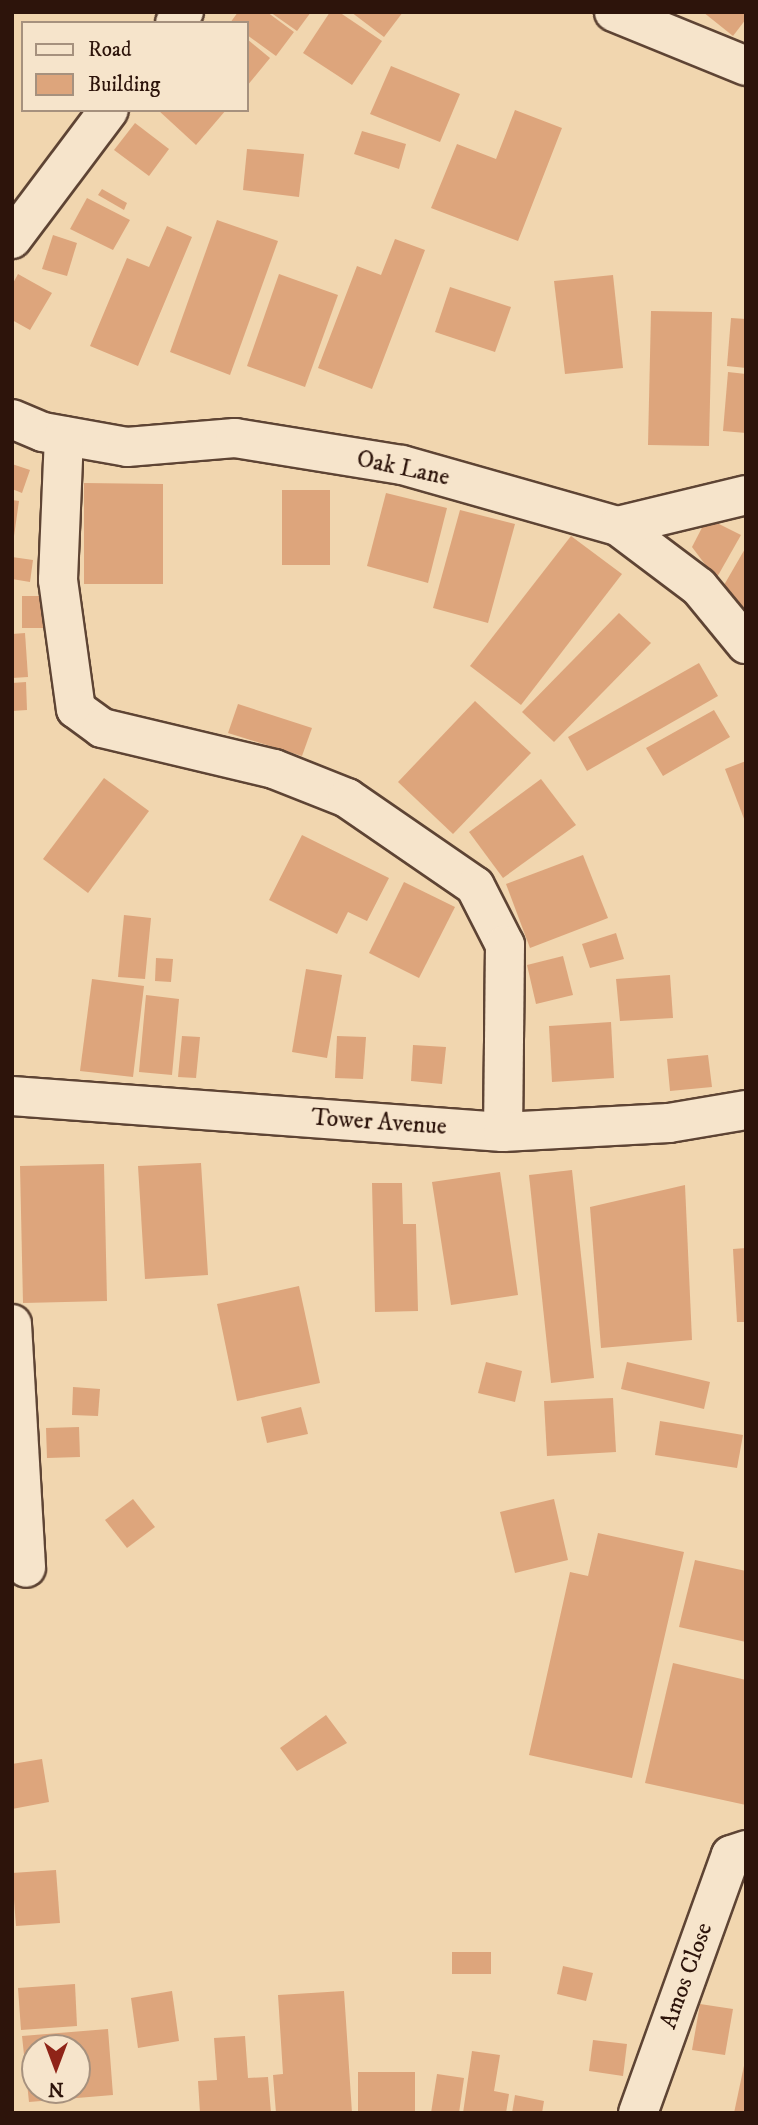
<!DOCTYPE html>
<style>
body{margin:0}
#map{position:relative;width:758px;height:2125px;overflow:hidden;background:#f1d6af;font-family:"IM FELL DW Pica",serif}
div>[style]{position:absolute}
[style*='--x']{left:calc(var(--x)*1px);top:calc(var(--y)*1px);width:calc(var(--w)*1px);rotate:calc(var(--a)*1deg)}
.building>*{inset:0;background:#dda57c}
.roads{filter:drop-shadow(2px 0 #5e4434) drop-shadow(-2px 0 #5e4434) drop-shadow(0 2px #5e4434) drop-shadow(0 -2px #5e4434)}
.minor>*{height:38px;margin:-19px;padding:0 19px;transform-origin:19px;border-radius:19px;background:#f6e4cb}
span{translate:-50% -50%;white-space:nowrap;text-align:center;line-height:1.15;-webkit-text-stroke:5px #f6e4cb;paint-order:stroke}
.street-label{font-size:24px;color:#2d140b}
.frame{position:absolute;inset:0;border:14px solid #2d140b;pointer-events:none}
.legend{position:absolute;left:21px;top:21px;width:228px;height:91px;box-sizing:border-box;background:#f6e4cb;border:2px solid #a6917e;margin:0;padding:9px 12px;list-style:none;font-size:21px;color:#2d140b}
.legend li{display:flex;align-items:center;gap:14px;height:35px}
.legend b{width:35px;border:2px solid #a6917e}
.north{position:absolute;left:21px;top:2034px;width:70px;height:70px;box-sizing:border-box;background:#f6e4cb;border:2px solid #a6917e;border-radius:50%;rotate:180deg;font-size:19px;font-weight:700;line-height:28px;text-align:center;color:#2d140b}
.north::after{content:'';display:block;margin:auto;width:24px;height:32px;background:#8f2418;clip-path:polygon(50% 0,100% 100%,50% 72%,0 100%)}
</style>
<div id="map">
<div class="building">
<div style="clip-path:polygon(238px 12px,267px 12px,294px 32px,276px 56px,247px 35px,247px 23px,230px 23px)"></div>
<div style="clip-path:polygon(270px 12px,311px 12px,297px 31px)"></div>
<div style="clip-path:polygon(330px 12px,339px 12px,382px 41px,352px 85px,303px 53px)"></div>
<div style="clip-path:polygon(351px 12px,403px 12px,384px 37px)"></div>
<div style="clip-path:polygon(703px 12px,746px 12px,746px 19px,733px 36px)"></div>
<div style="clip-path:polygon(247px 39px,270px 58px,247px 86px)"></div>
<div style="clip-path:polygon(391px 66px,460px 94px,440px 142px,370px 114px)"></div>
<div style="clip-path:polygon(158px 110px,226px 110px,196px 145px)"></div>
<div style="clip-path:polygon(515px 110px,562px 128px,518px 241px,431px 208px,457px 144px,496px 159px)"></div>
<div style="clip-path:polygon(135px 123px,169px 149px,149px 176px,114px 150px)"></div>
<div style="clip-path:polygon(362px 131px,406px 144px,399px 169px,354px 154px)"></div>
<div style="clip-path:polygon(247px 149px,304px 154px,299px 197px,243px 190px)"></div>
<div style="clip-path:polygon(102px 189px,127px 203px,124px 210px,98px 195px)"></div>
<div style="clip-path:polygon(87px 198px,130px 220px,113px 250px,70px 229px)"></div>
<div style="clip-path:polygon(217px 220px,278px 241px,230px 375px,170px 352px)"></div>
<div style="clip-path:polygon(167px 226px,192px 237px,138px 366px,90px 346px,127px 258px,149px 267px)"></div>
<div style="clip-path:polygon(53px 235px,77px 243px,67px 276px,42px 269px)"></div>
<div style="clip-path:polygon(395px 239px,425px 250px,372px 389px,318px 368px,357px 266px,381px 275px)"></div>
<div style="clip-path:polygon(18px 274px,52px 293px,30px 330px,12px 320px,12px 285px)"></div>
<div style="clip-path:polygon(279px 274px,338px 295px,305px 387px,247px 366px)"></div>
<div style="clip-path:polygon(613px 275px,623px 368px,565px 374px,554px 281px)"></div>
<div style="clip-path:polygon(450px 287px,511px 307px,495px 352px,435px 332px)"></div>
<div style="clip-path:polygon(651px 311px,712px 312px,709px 446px,648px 445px)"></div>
<div style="clip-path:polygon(731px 318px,746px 319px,746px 368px,727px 366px)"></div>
<div style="clip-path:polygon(728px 372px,746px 374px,746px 433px,723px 431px)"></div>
<div style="clip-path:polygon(12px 464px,30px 470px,22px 493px,12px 489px)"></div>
<div style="clip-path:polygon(84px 483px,163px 484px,163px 584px,84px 584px)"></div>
<div style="clip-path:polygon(282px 490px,330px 490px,330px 565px,282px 565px)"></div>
<div style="clip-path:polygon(386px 493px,447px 508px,428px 583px,367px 566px)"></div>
<div style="clip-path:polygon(12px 500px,19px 501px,14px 536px,12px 536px)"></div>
<div style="clip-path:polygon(460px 510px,515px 524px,488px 623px,433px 608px)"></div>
<div style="clip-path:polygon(707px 518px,741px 535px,716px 579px,692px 547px)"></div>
<div style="clip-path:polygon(571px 536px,622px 574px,521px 705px,470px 666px)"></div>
<div style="clip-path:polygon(746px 547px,746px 619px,720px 592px)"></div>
<div style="clip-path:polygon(12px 557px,33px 560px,30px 582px,12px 579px)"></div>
<div style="clip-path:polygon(22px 596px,45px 596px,45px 628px,22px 628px)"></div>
<div style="clip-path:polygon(619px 613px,651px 643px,554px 742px,522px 712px)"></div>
<div style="clip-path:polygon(25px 633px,28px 677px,12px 678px,12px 634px)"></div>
<div style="clip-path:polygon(699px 663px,718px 696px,587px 771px,568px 737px)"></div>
<div style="clip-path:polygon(26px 682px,27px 710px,12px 711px,12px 683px)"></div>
<div style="clip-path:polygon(475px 701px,531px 753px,453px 834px,398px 782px)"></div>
<div style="clip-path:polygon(238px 704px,312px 728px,302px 756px,228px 733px)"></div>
<div style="clip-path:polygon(714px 710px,730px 737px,663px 776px,646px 748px)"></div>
<div style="clip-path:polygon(746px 761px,746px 824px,725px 769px)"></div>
<div style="clip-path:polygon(104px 778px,149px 811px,88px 893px,43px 859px)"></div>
<div style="clip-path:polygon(541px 779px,576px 825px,503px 878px,469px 832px)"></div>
<div style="clip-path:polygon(302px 835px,389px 878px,367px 921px,348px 912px,337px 934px,269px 900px)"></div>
<div style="clip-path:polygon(583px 855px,608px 918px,530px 948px,506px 884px)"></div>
<div style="clip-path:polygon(404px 882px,455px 907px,419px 978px,369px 953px)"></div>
<div style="clip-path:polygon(124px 915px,151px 918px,145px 979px,118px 977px)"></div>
<div style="clip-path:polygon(616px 933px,624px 959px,590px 968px,582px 944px)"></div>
<div style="clip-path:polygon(563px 956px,573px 995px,536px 1004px,527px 965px)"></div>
<div style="clip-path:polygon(156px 958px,173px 959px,171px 982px,155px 981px)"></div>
<div style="clip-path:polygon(306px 969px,342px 975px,327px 1058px,292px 1052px)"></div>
<div style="clip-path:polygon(670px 975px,673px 1018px,620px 1021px,616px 979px)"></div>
<div style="clip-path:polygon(92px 979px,144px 986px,133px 1077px,80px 1071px)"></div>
<div style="clip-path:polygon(146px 995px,179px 999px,172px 1075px,139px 1072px)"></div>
<div style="clip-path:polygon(611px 1022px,614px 1078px,552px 1082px,549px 1026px)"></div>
<div style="clip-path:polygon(182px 1036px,200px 1037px,196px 1078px,178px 1077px)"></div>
<div style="clip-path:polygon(337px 1036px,366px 1037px,363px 1079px,335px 1078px)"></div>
<div style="clip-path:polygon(413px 1045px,446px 1047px,442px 1084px,411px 1081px)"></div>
<div style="clip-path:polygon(708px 1055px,712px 1087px,670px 1091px,667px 1059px)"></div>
<div style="clip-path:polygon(201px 1163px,208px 1275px,145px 1279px,138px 1166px)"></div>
<div style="clip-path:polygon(104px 1164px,107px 1301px,23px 1303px,20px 1166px)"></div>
<div style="clip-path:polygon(572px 1170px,594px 1378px,551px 1383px,529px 1175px)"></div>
<div style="clip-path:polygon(500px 1172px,518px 1295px,451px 1305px,432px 1182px)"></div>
<div style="clip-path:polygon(372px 1183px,402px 1183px,403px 1224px,416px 1224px,418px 1311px,375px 1312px)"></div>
<div style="clip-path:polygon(685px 1185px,692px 1340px,601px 1348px,590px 1207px)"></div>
<div style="clip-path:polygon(746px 1248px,746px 1322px,737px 1322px,733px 1249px)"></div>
<div style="clip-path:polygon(299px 1286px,320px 1383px,237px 1401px,217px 1304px)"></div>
<div style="clip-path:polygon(486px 1362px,522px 1371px,515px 1402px,478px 1393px)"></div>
<div style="clip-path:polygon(627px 1362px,710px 1382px,704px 1409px,621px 1389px)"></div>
<div style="clip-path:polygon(73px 1387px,100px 1389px,98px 1416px,72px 1415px)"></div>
<div style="clip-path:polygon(613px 1398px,616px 1452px,547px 1456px,544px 1401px)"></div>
<div style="clip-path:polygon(301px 1407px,308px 1434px,267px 1443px,261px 1417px)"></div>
<div style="clip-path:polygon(660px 1421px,743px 1435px,737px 1468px,655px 1455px)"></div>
<div style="clip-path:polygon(79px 1427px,80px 1457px,47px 1458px,46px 1428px)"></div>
<div style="clip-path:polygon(133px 1499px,155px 1527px,127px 1548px,105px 1520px)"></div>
<div style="clip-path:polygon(554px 1499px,568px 1560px,515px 1573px,500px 1512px)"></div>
<div style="clip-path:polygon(598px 1533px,684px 1552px,632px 1778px,529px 1755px,570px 1572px,588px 1576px)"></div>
<div style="clip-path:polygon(695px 1560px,746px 1571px,746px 1642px,679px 1627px)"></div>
<div style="clip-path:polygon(673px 1663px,746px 1680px,746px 1805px,645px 1783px)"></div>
<div style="clip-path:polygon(326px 1715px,347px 1743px,297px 1771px,280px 1748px)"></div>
<div style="clip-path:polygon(42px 1759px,49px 1802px,12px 1809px,12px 1764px)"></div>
<div style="clip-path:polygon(56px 1870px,60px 1923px,16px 1926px,12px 1873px)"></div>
<div style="clip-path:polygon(452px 1952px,491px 1952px,491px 1974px,452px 1974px)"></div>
<div style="clip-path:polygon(563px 1966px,593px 1973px,586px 2001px,557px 1994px)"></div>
<div style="clip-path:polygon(75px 1984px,77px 2026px,21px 2030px,18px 1988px)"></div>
<div style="clip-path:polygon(172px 1991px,179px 2041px,138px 2048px,131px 1998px)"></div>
<div style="clip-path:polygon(344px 1991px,352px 2113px,276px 2113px,273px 2075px,283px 2074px,278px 1995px)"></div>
<div style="clip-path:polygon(700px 2004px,733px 2009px,725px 2055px,692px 2050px)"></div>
<div style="clip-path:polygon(evenodd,108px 2029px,113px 2095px,29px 2102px,22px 2036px,108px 2029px,35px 2048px,77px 2048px,77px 2090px,35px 2090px,35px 2048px)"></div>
<div style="clip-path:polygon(245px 2036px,248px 2078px,268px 2077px,271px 2113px,200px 2113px,198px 2081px,217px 2080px,214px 2038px)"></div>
<div style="clip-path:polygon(593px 2040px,627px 2044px,623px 2076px,589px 2071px)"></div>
<div style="clip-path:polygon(472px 2051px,500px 2055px,494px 2091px,509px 2094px,506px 2113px,463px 2113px)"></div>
<div style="clip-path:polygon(745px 2061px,746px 2113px,734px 2113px)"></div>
<div style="clip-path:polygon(358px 2072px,415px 2072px,415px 2113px,358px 2113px)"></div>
<div style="clip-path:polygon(437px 2074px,464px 2078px,459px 2113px,431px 2113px)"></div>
<div style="clip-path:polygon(515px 2095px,544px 2101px,542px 2113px,512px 2113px)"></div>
</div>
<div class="roads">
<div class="minor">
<div style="--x:614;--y:12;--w:143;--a:22.2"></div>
<div style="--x:175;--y:23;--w:14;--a:-51"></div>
<div style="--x:12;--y:239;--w:161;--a:-53.1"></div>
<div style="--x:12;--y:419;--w:34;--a:23"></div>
<div style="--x:43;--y:432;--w:85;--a:10.1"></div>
<div style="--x:127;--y:447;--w:108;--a:-4.8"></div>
<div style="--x:235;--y:438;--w:169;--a:9.2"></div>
<div style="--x:402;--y:465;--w:224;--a:15.8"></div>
<div style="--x:618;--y:526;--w:101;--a:37"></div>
<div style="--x:699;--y:587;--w:74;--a:50.5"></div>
<div style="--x:64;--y:436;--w:144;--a:92.4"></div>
<div style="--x:58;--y:580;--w:130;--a:82.1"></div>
<div style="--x:76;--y:709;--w:32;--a:36"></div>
<div style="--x:102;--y:728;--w:177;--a:13.4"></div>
<div style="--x:274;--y:769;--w:79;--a:21.7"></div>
<div style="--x:347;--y:798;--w:155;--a:34.5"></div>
<div style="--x:475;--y:886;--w:66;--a:63"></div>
<div style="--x:505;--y:945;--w:187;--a:90.6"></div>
<div style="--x:618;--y:526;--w:132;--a:-13.6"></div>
<div style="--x:12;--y:1096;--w:492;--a:4.2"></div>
<div style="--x:503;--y:1132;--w:166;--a:-3.1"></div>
<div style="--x:669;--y:1123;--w:78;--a:-9.6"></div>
<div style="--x:12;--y:1324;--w:244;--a:86.7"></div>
<div style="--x:638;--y:2113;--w:274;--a:-70.2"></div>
<div style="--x:731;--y:1855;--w:16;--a:-18"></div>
</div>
</div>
<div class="street-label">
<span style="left:403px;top:469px;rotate:12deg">Oak Lane</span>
<span style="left:379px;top:1123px;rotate:4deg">Tower Avenue</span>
<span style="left:687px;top:1976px;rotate:-70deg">Amos Close</span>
</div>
<div class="frame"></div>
<ul class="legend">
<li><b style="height:9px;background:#f6e4cb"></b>Road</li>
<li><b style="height:19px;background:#dda57c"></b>Building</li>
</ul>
<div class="north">N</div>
</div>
